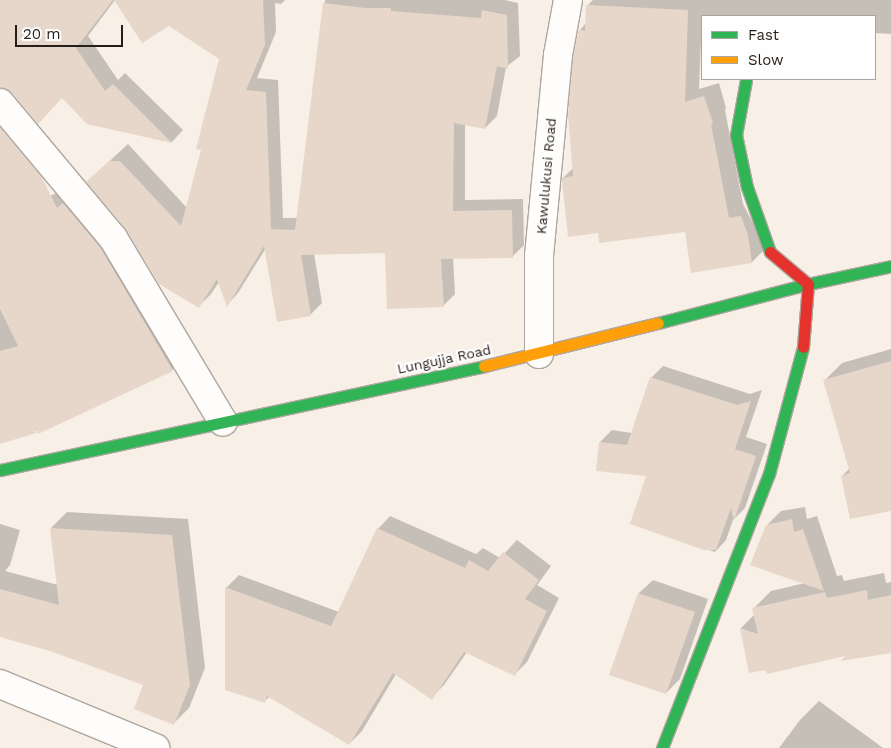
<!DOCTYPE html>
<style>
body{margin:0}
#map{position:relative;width:891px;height:748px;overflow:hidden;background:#f8efe6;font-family:"Work Sans",sans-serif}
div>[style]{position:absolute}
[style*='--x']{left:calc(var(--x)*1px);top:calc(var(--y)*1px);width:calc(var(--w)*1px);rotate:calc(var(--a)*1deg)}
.shadow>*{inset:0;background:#0003}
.building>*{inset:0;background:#e6d7ca}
.roads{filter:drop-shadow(1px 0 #aea69f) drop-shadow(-1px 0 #aea69f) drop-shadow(0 1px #aea69f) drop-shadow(0 -1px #aea69f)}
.street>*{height:28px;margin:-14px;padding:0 14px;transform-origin:14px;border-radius:14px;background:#fefdfb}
.fast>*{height:11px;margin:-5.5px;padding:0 5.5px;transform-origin:5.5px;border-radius:5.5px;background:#30b455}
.slow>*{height:11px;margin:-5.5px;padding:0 5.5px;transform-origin:5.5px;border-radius:5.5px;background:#ff9f0a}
.jam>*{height:11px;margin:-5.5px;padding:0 5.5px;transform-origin:5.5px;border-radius:5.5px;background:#e5322d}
span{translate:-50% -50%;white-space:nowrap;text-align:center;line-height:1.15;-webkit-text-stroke:4.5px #fefefe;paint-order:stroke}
.street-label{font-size:14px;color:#261e18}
.legend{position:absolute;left:701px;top:15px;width:175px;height:65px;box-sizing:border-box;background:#fefefe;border:1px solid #a8a4a2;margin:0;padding:6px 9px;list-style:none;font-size:15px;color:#261e18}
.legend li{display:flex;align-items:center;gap:10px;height:25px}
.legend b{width:25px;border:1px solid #a8a4a2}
.scale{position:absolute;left:15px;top:25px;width:108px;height:22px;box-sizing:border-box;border:2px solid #261e18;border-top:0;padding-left:6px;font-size:15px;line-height:18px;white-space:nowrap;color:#261e18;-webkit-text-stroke:4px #fefefe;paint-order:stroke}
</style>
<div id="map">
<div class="shadow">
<div style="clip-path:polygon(0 0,115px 0,88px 36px,118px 80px,125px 73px,183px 130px,172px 142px,88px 123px,62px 96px,0 88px)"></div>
<div style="clip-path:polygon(116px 0,285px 0,281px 4px,275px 3px,276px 32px,257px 78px,278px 80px,283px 218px,298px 218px,325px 0,505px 0,518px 3px,520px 56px,506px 67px,497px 116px,485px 128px,465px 124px,465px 200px,523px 199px,524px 245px,512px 257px,453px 257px,455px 294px,443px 306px,386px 252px,314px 253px,322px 303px,310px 315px,266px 248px,238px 293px,227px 305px,219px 282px,211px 294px,199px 306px,100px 170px,128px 144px,187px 208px,202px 149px,221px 58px,169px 24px)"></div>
<div style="clip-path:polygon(593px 0,891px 0,891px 34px,875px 33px,875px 16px,702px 16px,699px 89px,719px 83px,726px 108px,725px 110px,743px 204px,766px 248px,752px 262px,686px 231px,563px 178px,573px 168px,580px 30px,586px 23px,587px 6px)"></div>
<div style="clip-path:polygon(0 135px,45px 199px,67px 187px,186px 357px,172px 370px,39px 432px,39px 428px,35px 432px,0 442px)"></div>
<div style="clip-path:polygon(891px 349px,891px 509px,842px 476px,850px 468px,824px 381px,842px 363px)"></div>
<div style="clip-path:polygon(663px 366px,750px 394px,762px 390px,746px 437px,767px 444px,745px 508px,733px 520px,726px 540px,715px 552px,631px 523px,648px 475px,600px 442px,612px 430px,632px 433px,651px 378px)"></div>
<div style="clip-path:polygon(805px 507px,807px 519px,817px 516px,837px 576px,842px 575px,844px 581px,884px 573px,886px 583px,891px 582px,891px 651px,848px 654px,750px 672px,741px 628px,755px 614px,754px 608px,771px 591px,805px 583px,767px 525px,781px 511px)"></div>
<div style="clip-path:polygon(67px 512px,188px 519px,205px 668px,189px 708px,173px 724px,145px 685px,51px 650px,0 636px,0 524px,20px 530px,10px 565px,5px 571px,58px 585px,51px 528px)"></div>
<div style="clip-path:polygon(390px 516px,476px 554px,483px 548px,500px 558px,517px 540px,551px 566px,537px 585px,559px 598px,527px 662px,514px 675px,467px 652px,444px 685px,431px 698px,396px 674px,362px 731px,349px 744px,270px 696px,264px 702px,226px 588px,239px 575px,339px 612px,378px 529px)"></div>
<div style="clip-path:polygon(653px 580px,708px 599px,680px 679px,666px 693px,611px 674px,639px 593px)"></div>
<div style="clip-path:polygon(819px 701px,883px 748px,779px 748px,800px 720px)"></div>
</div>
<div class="building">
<div style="clip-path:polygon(0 0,113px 0,76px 48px,105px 91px,113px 84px,172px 143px,87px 124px,62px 98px,38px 124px,12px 93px,0 88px)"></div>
<div style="clip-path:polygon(114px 0,263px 0,265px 45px,246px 90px,266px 92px,271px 229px,295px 230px,323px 3px,365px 8px,391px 8px,391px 11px,481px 18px,482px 10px,507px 15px,508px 69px,497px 66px,485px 129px,454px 123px,453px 211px,512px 210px,513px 258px,441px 259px,444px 307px,387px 309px,385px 253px,301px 255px,311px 316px,277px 322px,264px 246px,227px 307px,217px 279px,199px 308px,159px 284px,125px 228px,86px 182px,109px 161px,120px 161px,181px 226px,201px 150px,196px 149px,219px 59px,169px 26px,142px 43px)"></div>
<div style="clip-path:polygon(586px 5px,688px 10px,685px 102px,704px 96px,713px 123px,711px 124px,729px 218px,741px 216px,748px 235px,752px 263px,691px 273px,685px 232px,599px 243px,598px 233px,568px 237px,562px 181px,562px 178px,573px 176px,568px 115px,573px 57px,579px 29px,585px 31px)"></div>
<div style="clip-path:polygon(0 127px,41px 176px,57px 208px,63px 203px,100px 247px,173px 371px,38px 434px,37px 427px,36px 433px,0 444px,0 351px,18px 346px,0 309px)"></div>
<div style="clip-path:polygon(891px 361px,891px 511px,850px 519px,841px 476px,850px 473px,823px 380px)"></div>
<div style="clip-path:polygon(650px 377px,737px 405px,751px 401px,735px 449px,756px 456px,734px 521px,731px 508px,716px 550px,704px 550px,630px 524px,646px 476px,596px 471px,599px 442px,627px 445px)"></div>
<div style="clip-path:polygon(792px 519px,794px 532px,803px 529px,824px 591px,750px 565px,766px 525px)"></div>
<div style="clip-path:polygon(50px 528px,172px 535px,190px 685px,174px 725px,134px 709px,143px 685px,50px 651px,0 637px,0 589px,59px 605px)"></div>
<div style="clip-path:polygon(377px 528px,465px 568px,469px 560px,488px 571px,503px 552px,539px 580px,525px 599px,547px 611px,515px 676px,464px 652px,432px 700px,393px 673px,349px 745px,267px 696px,265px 703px,225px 690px,225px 587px,331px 626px)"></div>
<div style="clip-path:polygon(867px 590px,868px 600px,891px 595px,891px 653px,841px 661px,845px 656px,767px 674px,765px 670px,749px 673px,740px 628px,758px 634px,752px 608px,825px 592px,827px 598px)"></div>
<div style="clip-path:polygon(638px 593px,695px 612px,666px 694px,609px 675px)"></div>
</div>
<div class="roads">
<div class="street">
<div style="--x:0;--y:103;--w:176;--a:50.1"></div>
<div style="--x:113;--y:238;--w:214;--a:59.1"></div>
<div style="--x:539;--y:354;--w:98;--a:-90"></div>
<div style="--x:539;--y:256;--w:202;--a:-84.6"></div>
<div style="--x:558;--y:55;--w:56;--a:-79.7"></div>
<div style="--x:0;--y:684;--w:168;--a:22.4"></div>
</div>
<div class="fast">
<div style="--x:746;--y:80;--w:56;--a:100.3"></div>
<div style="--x:736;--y:135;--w:53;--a:78.1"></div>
<div style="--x:747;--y:187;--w:69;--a:70.5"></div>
<div style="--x:658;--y:323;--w:155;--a:-14.6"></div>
<div style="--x:808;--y:284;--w:85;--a:-12.2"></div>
<div style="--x:0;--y:470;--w:495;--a:-12.1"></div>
<div style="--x:662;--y:748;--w:294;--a:-68.7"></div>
<div style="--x:769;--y:474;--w:131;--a:-75"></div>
</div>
<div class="slow">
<div style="--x:484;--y:366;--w:179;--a:-13.9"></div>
</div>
<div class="jam">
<div style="--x:770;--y:252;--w:50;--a:40.1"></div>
<div style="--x:808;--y:284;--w:63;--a:94.5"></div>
</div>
</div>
<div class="street-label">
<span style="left:546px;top:176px;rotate:-85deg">Kawulukusi Road</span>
<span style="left:444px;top:359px;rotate:-12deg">Lungujja Road</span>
</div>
<ul class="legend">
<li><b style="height:6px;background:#30b455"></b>Fast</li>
<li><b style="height:6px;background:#ff9f0a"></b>Slow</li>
</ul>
<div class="scale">20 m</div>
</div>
